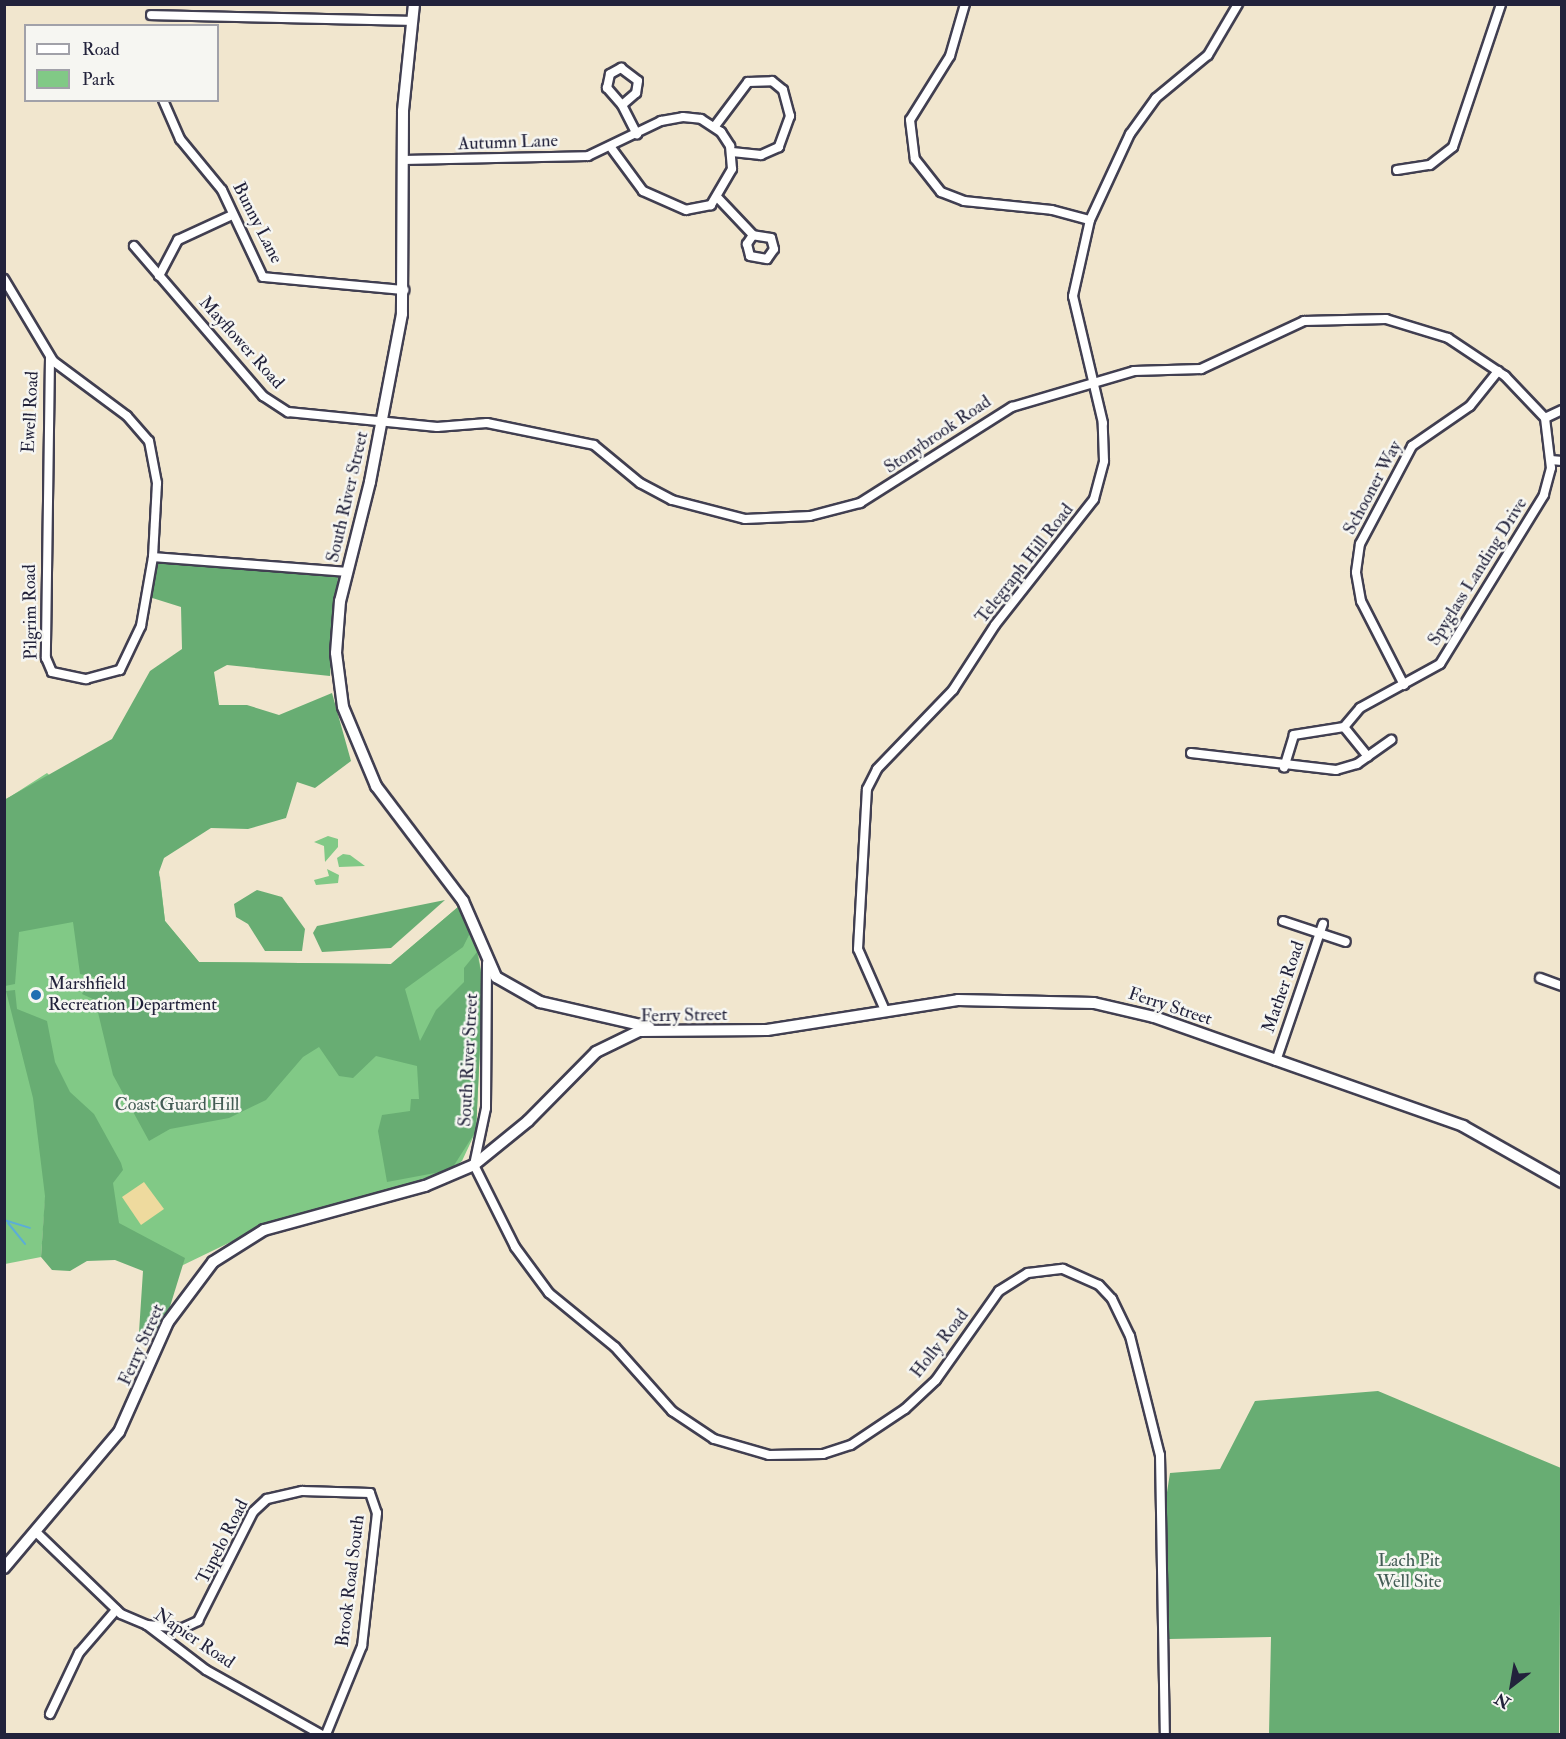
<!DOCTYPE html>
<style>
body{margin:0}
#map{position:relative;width:1566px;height:1739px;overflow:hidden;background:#f1e6ce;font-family:"IM FELL Double Pica",serif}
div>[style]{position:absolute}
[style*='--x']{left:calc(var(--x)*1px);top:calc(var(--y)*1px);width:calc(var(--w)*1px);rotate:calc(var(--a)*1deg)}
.green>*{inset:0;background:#81c986}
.forest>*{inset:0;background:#68ad73}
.sand>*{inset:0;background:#eeda9e}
.stream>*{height:2px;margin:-1px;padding:0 1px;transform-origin:1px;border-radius:1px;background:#5cadd7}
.roads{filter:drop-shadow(2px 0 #413f51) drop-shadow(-2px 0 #413f51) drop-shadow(0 2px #413f51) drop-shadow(0 -2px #413f51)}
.minor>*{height:8px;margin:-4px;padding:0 4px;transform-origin:4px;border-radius:4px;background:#fff}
.tertiary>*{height:10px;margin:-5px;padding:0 5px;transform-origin:5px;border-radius:5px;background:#fff}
.dots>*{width:16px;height:16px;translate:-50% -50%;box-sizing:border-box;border:3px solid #f6f6f2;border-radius:50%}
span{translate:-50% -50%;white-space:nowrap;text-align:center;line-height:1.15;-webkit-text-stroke:5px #f6f6f2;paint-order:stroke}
.street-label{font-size:18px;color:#22223b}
.poi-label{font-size:18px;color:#22223b}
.left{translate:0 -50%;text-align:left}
.park-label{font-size:18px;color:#435c55}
.frame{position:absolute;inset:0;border:6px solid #22223b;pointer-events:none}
.legend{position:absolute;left:24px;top:24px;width:195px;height:78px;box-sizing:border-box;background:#f6f6f2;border:2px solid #a1a1a9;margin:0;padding:8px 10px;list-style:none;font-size:18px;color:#22223b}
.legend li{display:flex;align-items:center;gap:12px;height:30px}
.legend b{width:30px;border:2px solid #a1a1a9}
.north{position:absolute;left:1482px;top:1655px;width:60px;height:60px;-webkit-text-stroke:4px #f6f6f2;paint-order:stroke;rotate:211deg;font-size:16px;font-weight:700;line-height:24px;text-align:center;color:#22223b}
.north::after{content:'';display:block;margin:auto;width:21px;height:27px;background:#22223b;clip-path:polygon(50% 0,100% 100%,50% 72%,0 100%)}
</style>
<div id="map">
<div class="green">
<div style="clip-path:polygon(47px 773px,160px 877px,165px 921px,199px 962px,391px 964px,458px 907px,477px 947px,483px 983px,476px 1131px,462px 1161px,441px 1177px,274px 1221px,179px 1267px,45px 1202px,41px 1257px,5px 1264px,5px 800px)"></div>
<div style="clip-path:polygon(328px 836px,338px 839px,338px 847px,325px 862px,324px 846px,314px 842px)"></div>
<div style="clip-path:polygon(343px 854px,350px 855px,365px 866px,339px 867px,337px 858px)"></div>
<div style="clip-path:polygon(327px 869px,339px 875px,338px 883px,316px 885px,314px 880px,329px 876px)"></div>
</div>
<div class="forest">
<div style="clip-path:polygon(153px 557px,332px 570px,338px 577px,330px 676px,227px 665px,214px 672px,219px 705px,247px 705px,279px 715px,332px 693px,351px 761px,315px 788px,297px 782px,286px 818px,248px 829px,211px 828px,164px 858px,159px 872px,165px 921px,199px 962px,391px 964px,458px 907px,470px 933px,463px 947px,405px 989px,420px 1041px,436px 1010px,464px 982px,464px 968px,477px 952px,483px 983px,476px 1131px,451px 1170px,387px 1182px,378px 1131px,382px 1115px,410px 1111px,411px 1099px,419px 1099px,417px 1066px,376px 1056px,353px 1078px,339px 1076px,319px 1047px,303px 1057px,266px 1100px,229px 1118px,170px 1129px,149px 1141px,113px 1075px,95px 1000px,82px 994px,89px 983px,98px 992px,108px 991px,106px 980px,80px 974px,73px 922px,19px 932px,15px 984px,5px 986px,4px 800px,112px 739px,150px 671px,182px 649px,181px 607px,146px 596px)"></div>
<div style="clip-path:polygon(257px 890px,282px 897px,305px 929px,302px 951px,265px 951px,248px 924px,236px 917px,234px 904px)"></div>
<div style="clip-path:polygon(445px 900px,391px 948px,322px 952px,313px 933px,317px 926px)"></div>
<div style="clip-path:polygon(15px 990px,17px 1009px,47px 1021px,55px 1062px,70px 1092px,94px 1114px,121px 1163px,123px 1170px,113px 1183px,119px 1223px,185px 1258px,164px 1326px,153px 1335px,139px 1332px,143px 1271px,115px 1260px,87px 1261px,70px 1271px,52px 1270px,41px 1257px,45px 1196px,33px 1098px,6px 991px)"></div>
<div style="clip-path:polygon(1378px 1391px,1561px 1468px,1559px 1734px,1269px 1734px,1271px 1637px,1169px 1639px,1163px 1518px,1170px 1473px,1220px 1469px,1255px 1401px)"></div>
</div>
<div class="sand">
<div style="clip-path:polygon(144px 1182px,164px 1209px,141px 1225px,122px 1197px)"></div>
</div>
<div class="stream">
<div style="--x:4;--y:1203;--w:2;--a:90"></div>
<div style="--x:4;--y:1220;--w:27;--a:17"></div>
<div style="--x:8;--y:1223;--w:27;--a:51"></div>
</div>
<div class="roads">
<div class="minor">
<div style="--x:965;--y:4;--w:54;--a:106.1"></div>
<div style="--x:950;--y:56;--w:75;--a:122"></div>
<div style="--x:910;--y:120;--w:39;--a:83"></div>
<div style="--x:915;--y:159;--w:42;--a:51.8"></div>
<div style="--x:941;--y:192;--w:25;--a:21"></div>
<div style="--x:964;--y:201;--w:88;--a:5.8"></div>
<div style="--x:1052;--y:210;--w:39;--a:15"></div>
<div style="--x:151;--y:15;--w:261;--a:1.3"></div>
<div style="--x:163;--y:100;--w:43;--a:66.4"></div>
<div style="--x:180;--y:139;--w:66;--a:50.5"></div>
<div style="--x:222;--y:190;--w:96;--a:64.8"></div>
<div style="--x:263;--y:277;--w:142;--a:5.3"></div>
<div style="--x:622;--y:105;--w:23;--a:-131"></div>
<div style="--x:607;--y:88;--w:14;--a:-78"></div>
<div style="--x:610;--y:74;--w:13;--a:-29"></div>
<div style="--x:621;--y:68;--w:21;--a:37"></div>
<div style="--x:638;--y:81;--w:12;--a:99"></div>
<div style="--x:636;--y:93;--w:18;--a:139"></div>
<div style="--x:622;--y:105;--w:33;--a:63"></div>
<div style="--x:715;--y:126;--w:55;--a:-53.1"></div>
<div style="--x:748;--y:82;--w:24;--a:-2"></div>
<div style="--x:772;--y:81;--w:14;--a:39"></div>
<div style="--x:783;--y:90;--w:27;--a:75"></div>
<div style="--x:790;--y:116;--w:33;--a:110"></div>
<div style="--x:779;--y:147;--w:20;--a:156"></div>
<div style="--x:761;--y:155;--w:29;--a:-174"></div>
<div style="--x:403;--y:160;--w:185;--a:-1.2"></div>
<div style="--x:588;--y:156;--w:81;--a:-25.6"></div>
<div style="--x:661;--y:121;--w:22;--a:-10"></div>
<div style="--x:683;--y:117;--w:18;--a:6"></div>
<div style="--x:701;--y:119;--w:24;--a:33"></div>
<div style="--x:721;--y:132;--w:17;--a:57"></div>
<div style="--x:730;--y:146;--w:23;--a:85"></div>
<div style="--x:732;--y:169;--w:42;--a:120.3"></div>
<div style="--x:711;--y:205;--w:25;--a:169"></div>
<div style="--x:686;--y:210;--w:47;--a:-156.2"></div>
<div style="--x:643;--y:191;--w:52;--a:-126.4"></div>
<div style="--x:1397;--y:170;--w:33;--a:-9"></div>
<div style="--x:1430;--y:165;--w:29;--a:-38"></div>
<div style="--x:1453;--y:147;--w:151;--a:-71.4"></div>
<div style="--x:718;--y:198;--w:51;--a:46.6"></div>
<div style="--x:753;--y:235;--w:11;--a:124"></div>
<div style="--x:747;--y:244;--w:12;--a:76"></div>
<div style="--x:750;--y:256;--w:17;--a:10"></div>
<div style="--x:767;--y:259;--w:12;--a:-55"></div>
<div style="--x:774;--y:249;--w:11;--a:-105"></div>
<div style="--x:771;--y:238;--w:18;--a:-171"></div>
<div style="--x:134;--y:246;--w:198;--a:49.3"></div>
<div style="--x:263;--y:396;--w:30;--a:33"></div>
<div style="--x:288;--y:412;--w:150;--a:5.7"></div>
<div style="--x:437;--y:427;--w:50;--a:-4.6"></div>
<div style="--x:487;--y:423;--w:109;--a:11.6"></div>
<div style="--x:594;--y:445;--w:60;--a:39.6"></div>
<div style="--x:640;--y:483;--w:36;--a:28"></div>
<div style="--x:672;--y:500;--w:75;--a:14.6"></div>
<div style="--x:745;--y:519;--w:65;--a:-2.6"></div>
<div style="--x:810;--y:516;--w:52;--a:-14.6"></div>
<div style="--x:860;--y:503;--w:180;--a:-32.3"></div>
<div style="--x:1012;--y:407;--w:127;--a:-16.4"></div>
<div style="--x:1134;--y:371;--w:67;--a:-1.7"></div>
<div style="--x:1201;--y:369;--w:114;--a:-25"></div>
<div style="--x:1304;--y:321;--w:82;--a:-1.4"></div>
<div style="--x:1386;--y:319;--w:65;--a:17"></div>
<div style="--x:1448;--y:338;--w:69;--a:33.7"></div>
<div style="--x:1505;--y:376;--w:58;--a:46.4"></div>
<div style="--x:1545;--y:418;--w:50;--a:83.2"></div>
<div style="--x:1551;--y:468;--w:28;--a:105"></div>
<div style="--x:1544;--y:495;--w:198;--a:121.6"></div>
<div style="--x:1440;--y:664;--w:91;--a:151.2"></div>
<div style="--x:1360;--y:708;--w:25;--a:130"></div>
<div style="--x:1344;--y:727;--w:51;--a:170.9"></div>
<div style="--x:1294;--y:735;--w:34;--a:107"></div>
<div style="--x:159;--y:276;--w:41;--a:-62.2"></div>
<div style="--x:178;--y:240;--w:60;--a:-24.8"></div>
<div style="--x:4;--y:279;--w:96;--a:59.1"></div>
<div style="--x:53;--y:361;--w:92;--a:36.6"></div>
<div style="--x:127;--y:416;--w:33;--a:49"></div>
<div style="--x:149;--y:441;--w:43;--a:79.2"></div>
<div style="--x:157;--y:483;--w:74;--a:93.1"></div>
<div style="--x:153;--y:557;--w:195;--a:4.4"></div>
<div style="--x:50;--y:358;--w:300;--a:90.8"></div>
<div style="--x:46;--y:658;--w:15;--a:67"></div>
<div style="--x:52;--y:672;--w:35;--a:12"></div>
<div style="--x:86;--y:679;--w:35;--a:-15"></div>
<div style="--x:120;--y:670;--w:49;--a:-64.5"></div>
<div style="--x:141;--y:626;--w:70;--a:-80.1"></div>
<div style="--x:1545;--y:418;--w:19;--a:-25"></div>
<div style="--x:1551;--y:460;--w:11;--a:5"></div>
<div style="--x:1404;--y:685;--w:94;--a:-117.1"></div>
<div style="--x:1361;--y:601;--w:29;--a:-100"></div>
<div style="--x:1356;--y:572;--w:28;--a:-82"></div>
<div style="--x:1360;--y:544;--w:111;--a:-62"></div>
<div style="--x:1412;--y:446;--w:70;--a:-34.6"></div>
<div style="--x:1470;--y:406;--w:45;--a:-51.3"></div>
<div style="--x:1344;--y:727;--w:38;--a:51"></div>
<div style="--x:1191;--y:753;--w:146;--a:6.7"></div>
<div style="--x:1336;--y:770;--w:22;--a:-16"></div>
<div style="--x:1357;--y:764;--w:42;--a:-35.2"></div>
<div style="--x:1283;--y:921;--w:66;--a:18.4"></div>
<div style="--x:487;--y:963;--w:145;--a:90.4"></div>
<div style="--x:486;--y:1108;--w:58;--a:101.9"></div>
<div style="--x:474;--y:1165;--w:92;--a:63.4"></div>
<div style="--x:515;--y:1247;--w:57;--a:53.5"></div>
<div style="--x:549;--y:1293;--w:85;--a:39.3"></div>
<div style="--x:615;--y:1347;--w:86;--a:48.3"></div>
<div style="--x:672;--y:1411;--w:50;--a:33.7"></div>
<div style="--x:714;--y:1439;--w:57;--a:16.2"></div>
<div style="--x:769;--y:1455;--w:54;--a:-1.1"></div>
<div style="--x:823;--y:1454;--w:29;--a:-18"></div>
<div style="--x:851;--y:1445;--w:65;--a:-33.7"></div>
<div style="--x:905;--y:1409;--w:42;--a:-43.1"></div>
<div style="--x:936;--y:1380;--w:109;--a:-54.7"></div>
<div style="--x:999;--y:1291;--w:34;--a:-32"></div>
<div style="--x:1028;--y:1273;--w:35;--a:-7"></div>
<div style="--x:1063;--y:1269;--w:39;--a:24"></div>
<div style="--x:1099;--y:1285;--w:19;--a:47"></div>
<div style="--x:1112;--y:1299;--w:41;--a:64.1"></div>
<div style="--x:1130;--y:1336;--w:123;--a:75.9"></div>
<div style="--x:1160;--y:1455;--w:279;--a:89"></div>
<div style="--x:1540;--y:978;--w:23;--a:20"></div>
<div style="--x:884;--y:1008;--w:64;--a:-113.8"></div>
<div style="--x:858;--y:949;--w:160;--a:-86.8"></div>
<div style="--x:867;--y:789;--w:22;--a:-63"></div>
<div style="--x:877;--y:769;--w:110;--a:-46.1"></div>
<div style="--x:953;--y:690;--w:77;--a:-57.1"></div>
<div style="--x:995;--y:625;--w:160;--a:-51.8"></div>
<div style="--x:1094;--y:499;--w:39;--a:-75"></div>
<div style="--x:1104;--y:461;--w:38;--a:-92"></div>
<div style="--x:1103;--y:423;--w:130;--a:-103.3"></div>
<div style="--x:1073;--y:296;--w:78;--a:-77.4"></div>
<div style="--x:1090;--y:220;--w:95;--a:-65.1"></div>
<div style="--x:1130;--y:134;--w:44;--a:-54.2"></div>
<div style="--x:1156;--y:98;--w:67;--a:-39.6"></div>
<div style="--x:1208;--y:55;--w:59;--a:-59.5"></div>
<div style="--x:1276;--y:1061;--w:145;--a:-71.1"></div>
<div style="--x:36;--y:1532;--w:118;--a:44"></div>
<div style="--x:121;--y:1614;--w:28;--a:23"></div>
<div style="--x:147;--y:1625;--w:74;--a:37.3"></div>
<div style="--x:206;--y:1670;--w:131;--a:29.3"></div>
<div style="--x:147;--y:1625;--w:36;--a:5"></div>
<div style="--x:183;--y:1628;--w:17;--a:-25"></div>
<div style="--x:198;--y:1621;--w:122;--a:-63.2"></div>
<div style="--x:253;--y:1512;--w:19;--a:-43"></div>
<div style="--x:267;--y:1499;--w:36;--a:-13"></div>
<div style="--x:302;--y:1491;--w:68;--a:1.7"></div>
<div style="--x:370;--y:1493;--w:21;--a:71"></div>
<div style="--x:377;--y:1513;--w:134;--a:96.4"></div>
<div style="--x:362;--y:1646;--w:95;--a:112.2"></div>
<div style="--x:50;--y:1714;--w:68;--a:-64.6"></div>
<div style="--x:79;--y:1653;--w:57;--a:-49.3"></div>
</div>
<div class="tertiary">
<div style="--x:414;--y:4;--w:108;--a:95.9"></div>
<div style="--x:403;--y:111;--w:203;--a:90.3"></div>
<div style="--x:402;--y:314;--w:171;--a:100.8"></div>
<div style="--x:370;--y:482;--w:123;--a:104.1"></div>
<div style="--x:340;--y:601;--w:52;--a:94.4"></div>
<div style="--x:336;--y:653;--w:54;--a:82.6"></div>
<div style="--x:343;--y:707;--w:86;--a:67.3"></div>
<div style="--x:376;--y:786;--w:144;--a:52.9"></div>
<div style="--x:463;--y:901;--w:83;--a:66.5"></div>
<div style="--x:496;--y:977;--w:51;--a:29.6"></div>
<div style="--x:540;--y:1002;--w:112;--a:12.9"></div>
<div style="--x:4;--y:1568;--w:178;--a:-49.8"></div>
<div style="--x:119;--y:1432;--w:120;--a:-66"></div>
<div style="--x:168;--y:1322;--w:75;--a:-53.1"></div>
<div style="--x:213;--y:1262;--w:60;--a:-32.1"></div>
<div style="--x:264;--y:1230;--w:167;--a:-15.3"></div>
<div style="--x:425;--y:1186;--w:53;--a:-23.2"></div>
<div style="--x:474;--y:1165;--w:70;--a:-39.2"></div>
<div style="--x:528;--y:1121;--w:97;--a:-45.4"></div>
<div style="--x:596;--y:1052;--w:48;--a:-26"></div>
<div style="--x:639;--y:1031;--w:128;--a:-0.4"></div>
<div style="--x:767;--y:1030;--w:193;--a:-8.9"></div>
<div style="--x:958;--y:1000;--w:136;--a:1.3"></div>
<div style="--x:1094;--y:1003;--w:62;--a:13.1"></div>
<div style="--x:1154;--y:1017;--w:328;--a:19.4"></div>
<div style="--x:1463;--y:1126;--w:114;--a:29.5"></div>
</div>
</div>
<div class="dots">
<div style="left:36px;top:995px;background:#1f6fb2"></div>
</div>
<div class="street-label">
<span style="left:508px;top:143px;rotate:-2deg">Autumn Lane</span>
<span style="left:257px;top:223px;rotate:63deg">Bunny Lane</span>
<span style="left:241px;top:343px;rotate:48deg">Mayflower Road</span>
<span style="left:31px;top:412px;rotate:-87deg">Ewell Road</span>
<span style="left:938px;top:435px;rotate:-34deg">Stonybrook Road</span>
<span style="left:1373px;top:488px;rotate:-62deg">Schooner Way</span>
<span style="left:348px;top:497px;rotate:-77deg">South River Street</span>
<span style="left:1025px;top:564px;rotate:-52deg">Telegraph Hill Road</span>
<span style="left:1478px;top:572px;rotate:-58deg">Spyglass Landing Drive</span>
<span style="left:31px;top:612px;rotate:-91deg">Pilgrim Road</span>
<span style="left:1284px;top:987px;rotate:-71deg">Mather Road</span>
<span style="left:1170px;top:1007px;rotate:18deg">Ferry Street</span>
<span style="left:684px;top:1016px;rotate:-1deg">Ferry Street</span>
<span style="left:469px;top:1060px;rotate:-87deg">South River Street</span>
<span style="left:940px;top:1344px;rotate:-52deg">Holly Road</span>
<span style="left:142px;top:1345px;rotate:-66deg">Ferry Street</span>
<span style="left:223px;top:1542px;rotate:-63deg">Tupelo Road</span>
<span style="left:351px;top:1581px;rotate:-83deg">Brook Road South</span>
<span style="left:194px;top:1639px;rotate:34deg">Napier Road</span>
</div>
<div class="poi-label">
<span class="left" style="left:48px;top:995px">Marshfield<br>Recreation Department</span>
</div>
<div class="park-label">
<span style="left:177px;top:1105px">Coast Guard Hill</span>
<span style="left:1409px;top:1572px">Lach Pit<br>Well Site</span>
</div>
<div class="frame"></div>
<ul class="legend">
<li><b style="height:8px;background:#fff"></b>Road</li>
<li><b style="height:16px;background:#81c986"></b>Park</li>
</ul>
<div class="north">N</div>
</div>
